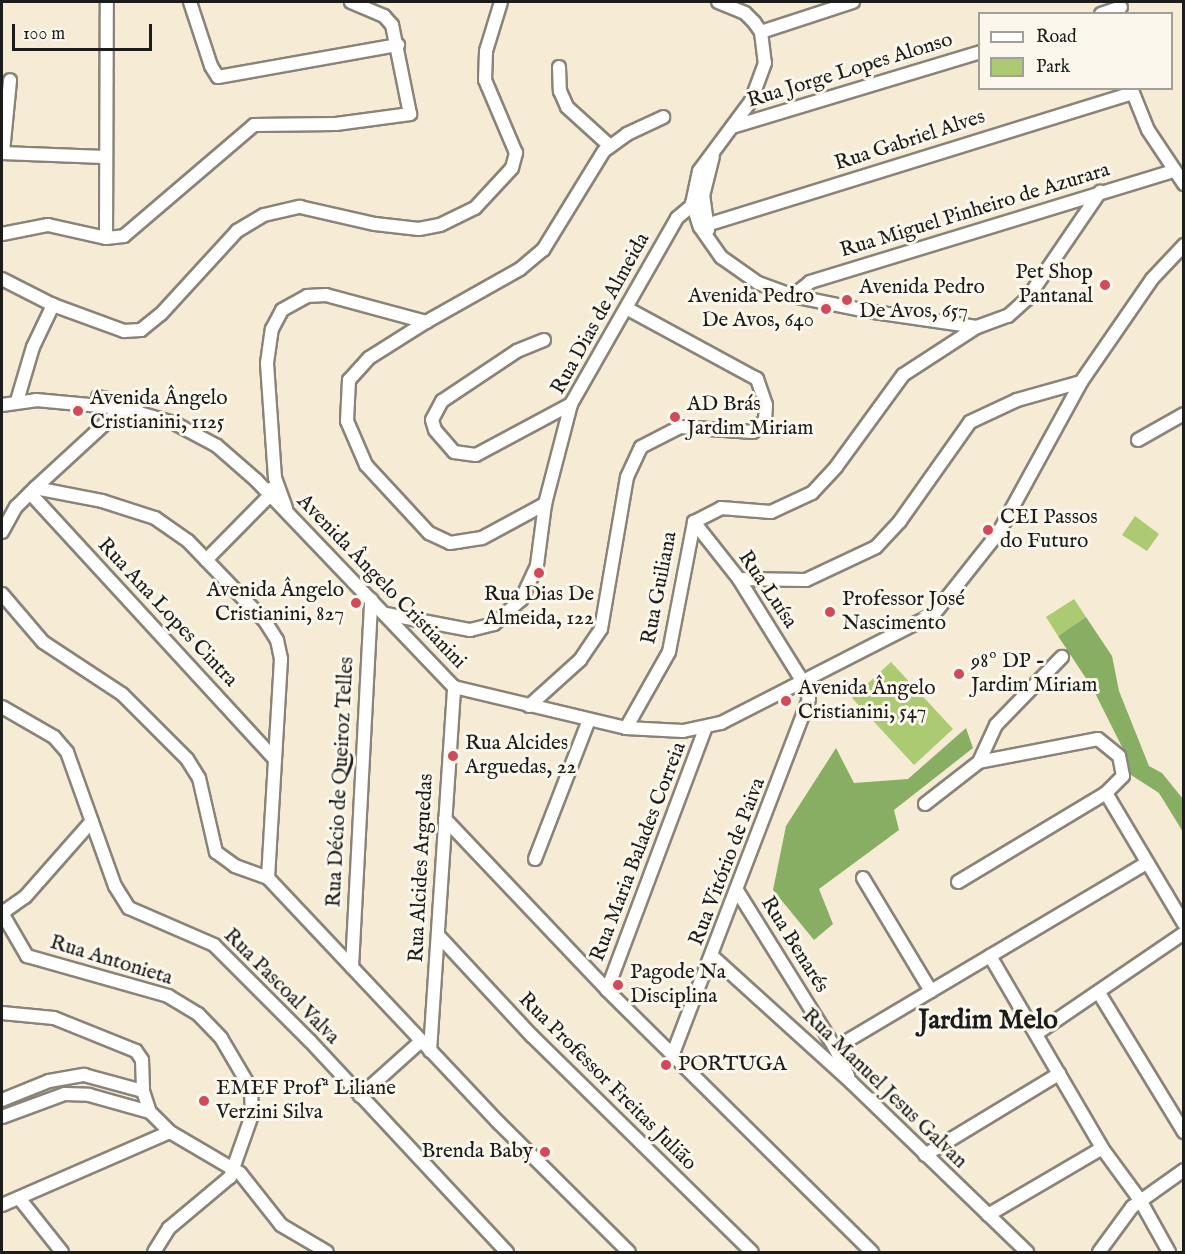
<!DOCTYPE html>
<meta charset="utf-8">
<style>
body{margin:0}
#map{position:relative;width:1185px;height:1254px;overflow:hidden;background:#f6ecd6;font-family:"IM FELL English",serif}
div>[style]{position:absolute}
[style*='--x']{left:calc(var(--x)*1px);top:calc(var(--y)*1px);width:calc(var(--w)*1px);rotate:calc(var(--a)*1deg)}
.green>*{inset:0;background:#abca71}
.forest>*{inset:0;background:#88ae63}
.roads{filter:drop-shadow(2px 0 #898479) drop-shadow(-2px 0 #898479) drop-shadow(0 2px #898479) drop-shadow(0 -2px #898479)}
.minor>*{height:12px;margin:-6px;padding:0 6px;transform-origin:6px;border-radius:6px;background:#fff}
.dots>*{width:16px;height:16px;translate:-50% -50%;box-sizing:border-box;border:3px solid #fbf7ec;border-radius:50%}
span{translate:-50% -50%;white-space:nowrap;text-align:center;line-height:1.15;-webkit-text-stroke:6px #fbf7ec;paint-order:stroke}
.street-label{font-size:21px;color:#1c1c1c}
.poi-label{font-size:21px;color:#1c1c1c}
.right{translate:-100% -50%;text-align:right}
.left{translate:0 -50%;text-align:left}
.district-label{font-size:27px;color:#1c1c1c;font-weight:700}
.frame{position:absolute;inset:0;border:3px solid #1c1c1c;pointer-events:none}
.legend{position:absolute;left:978px;top:12px;width:195px;height:78px;box-sizing:border-box;background:#fbf7ec;border:2px solid #a29f99;margin:0;padding:8px 10px;list-style:none;font-size:18px;color:#1c1c1c}
.legend li{display:flex;align-items:center;gap:12px;height:30px}
.legend b{width:30px;border:2px solid #a29f99}
.scale{position:absolute;left:12px;top:24px;width:140px;height:27px;box-sizing:border-box;border:3px solid #1c1c1c;border-top:0;padding-left:8px;font-size:18px;line-height:21px;white-space:nowrap;color:#1c1c1c;-webkit-text-stroke:4px #fbf7ec;paint-order:stroke}
</style>
<div id="map">
<div class="green">
<div style="clip-path:polygon(1135px 516px,1159px 534px,1147px 551px,1122px 535px)"></div>
<div style="clip-path:polygon(1074px 599px,1086px 617px,1058px 636px,1046px 617px)"></div>
<div style="clip-path:polygon(891px 662px,953px 729px,914px 765px,852px 698px)"></div>
</div>
<div class="forest">
<div style="clip-path:polygon(1086px 617px,1112px 656px,1119px 691px,1149px 766px,1162px 773px,1183px 799px,1183px 832px,1159px 793px,1131px 775px,1127px 757px,1093px 689px,1058px 636px)"></div>
<div style="clip-path:polygon(966px 728px,973px 748px,894px 810px,899px 830px,819px 889px,833px 924px,814px 940px,773px 890px,786px 826px,836px 748px,854px 783px,908px 779px)"></div>
</div>
<div class="roads">
<div class="minor">
<div style="--x:190;--y:2;--w:67;--a:71.8"></div>
<div style="--x:211;--y:66;--w:13;--a:58"></div>
<div style="--x:218;--y:77;--w:183;--a:-10.1"></div>
<div style="--x:718;--y:2;--w:29;--a:22"></div>
<div style="--x:745;--y:13;--w:13;--a:45"></div>
<div style="--x:754;--y:22;--w:12;--a:55"></div>
<div style="--x:761;--y:32;--w:31;--a:83"></div>
<div style="--x:765;--y:63;--w:40;--a:110.2"></div>
<div style="--x:751;--y:101;--w:87;--a:126.6"></div>
<div style="--x:699;--y:171;--w:33;--a:102"></div>
<div style="--x:692;--y:203;--w:25;--a:72"></div>
<div style="--x:700;--y:227;--w:37;--a:55"></div>
<div style="--x:721;--y:257;--w:45;--a:35.1"></div>
<div style="--x:758;--y:283;--w:37;--a:20"></div>
<div style="--x:793;--y:296;--w:76;--a:11.5"></div>
<div style="--x:867;--y:311;--w:111;--a:8.3"></div>
<div style="--x:977;--y:327;--w:33;--a:-20"></div>
<div style="--x:1008;--y:316;--w:25;--a:-42"></div>
<div style="--x:1027;--y:299;--w:130;--a:-55.7"></div>
<div style="--x:1101;--y:14;--w:21;--a:-19"></div>
<div style="--x:761;--y:32;--w:97;--a:-18.1"></div>
<div style="--x:559;--y:67;--w:24;--a:88"></div>
<div style="--x:560;--y:91;--w:17;--a:66"></div>
<div style="--x:567;--y:107;--w:58;--a:42.2"></div>
<div style="--x:1131;--y:88;--w:45;--a:68"></div>
<div style="--x:1148;--y:130;--w:65;--a:56.3"></div>
<div style="--x:732;--y:127;--w:259;--a:-16.8"></div>
<div style="--x:3;--y:152;--w:72;--a:-84.4"></div>
<div style="--x:2;--y:153;--w:102;--a:2.2"></div>
<div style="--x:700;--y:227;--w:452;--a:-17.2"></div>
<div style="--x:708;--y:230;--w:34;--a:-98"></div>
<div style="--x:703;--y:196;--w:41;--a:-76"></div>
<div style="--x:2;--y:234;--w:47;--a:-11.1"></div>
<div style="--x:48;--y:225;--w:59;--a:12.6"></div>
<div style="--x:106;--y:238;--w:18;--a:-6"></div>
<div style="--x:124;--y:236;--w:171;--a:-40.5"></div>
<div style="--x:254;--y:125;--w:82;--a:-0.7"></div>
<div style="--x:336;--y:124;--w:75;--a:-7.7"></div>
<div style="--x:410;--y:114;--w:91;--a:-101.4"></div>
<div style="--x:392;--y:25;--w:12;--a:-132"></div>
<div style="--x:384;--y:16;--w:36;--a:-157"></div>
<div style="--x:106;--y:238;--w:236;--a:-89.8"></div>
<div style="--x:2;--y:279;--w:57;--a:27"></div>
<div style="--x:793;--y:296;--w:22;--a:-39"></div>
<div style="--x:810;--y:282;--w:380;--a:-17"></div>
<div style="--x:426;--y:322;--w:67;--a:147.7"></div>
<div style="--x:369;--y:358;--w:30;--a:132"></div>
<div style="--x:349;--y:380;--w:41;--a:92.8"></div>
<div style="--x:347;--y:421;--w:48;--a:66.6"></div>
<div style="--x:366;--y:465;--w:93;--a:47.2"></div>
<div style="--x:429;--y:533;--w:23;--a:25"></div>
<div style="--x:450;--y:543;--w:32;--a:-9"></div>
<div style="--x:482;--y:538;--w:72;--a:-28.4"></div>
<div style="--x:544;--y:340;--w:29;--a:158"></div>
<div style="--x:517;--y:351;--w:90;--a:146.3"></div>
<div style="--x:442;--y:401;--w:21;--a:118"></div>
<div style="--x:432;--y:420;--w:10;--a:73"></div>
<div style="--x:435;--y:430;--w:29;--a:49"></div>
<div style="--x:454;--y:452;--w:22;--a:8"></div>
<div style="--x:476;--y:455;--w:108;--a:-28.2"></div>
<div style="--x:98;--y:397;--w:40;--a:12"></div>
<div style="--x:17;--y:401;--w:56;--a:-73.5"></div>
<div style="--x:33;--y:347;--w:47;--a:-64.5"></div>
<div style="--x:53;--y:305;--w:76;--a:20.1"></div>
<div style="--x:124;--y:331;--w:17;--a:-3"></div>
<div style="--x:141;--y:330;--w:26;--a:-39"></div>
<div style="--x:161;--y:314;--w:113;--a:-47.5"></div>
<div style="--x:237;--y:231;--w:31;--a:-31"></div>
<div style="--x:264;--y:215;--w:37;--a:-13"></div>
<div style="--x:300;--y:207;--w:77;--a:12.8"></div>
<div style="--x:375;--y:224;--w:44;--a:6.5"></div>
<div style="--x:419;--y:229;--w:21;--a:-11"></div>
<div style="--x:440;--y:225;--w:39;--a:-26"></div>
<div style="--x:475;--y:208;--w:54;--a:-47.2"></div>
<div style="--x:512;--y:168;--w:16;--a:-75"></div>
<div style="--x:516;--y:153;--w:79;--a:-113"></div>
<div style="--x:485;--y:80;--w:29;--a:-88"></div>
<div style="--x:486;--y:51;--w:51;--a:-73"></div>
<div style="--x:2;--y:405;--w:34;--a:-8"></div>
<div style="--x:36;--y:400;--w:86;--a:5.3"></div>
<div style="--x:122;--y:408;--w:54;--a:16.1"></div>
<div style="--x:174;--y:423;--w:49;--a:28.1"></div>
<div style="--x:217;--y:446;--w:52;--a:41.1"></div>
<div style="--x:256;--y:480;--w:286;--a:46.3"></div>
<div style="--x:454;--y:687;--w:177;--a:13.4"></div>
<div style="--x:626;--y:728;--w:57;--a:3"></div>
<div style="--x:683;--y:731;--w:39;--a:-12"></div>
<div style="--x:721;--y:723;--w:239;--a:-27.1"></div>
<div style="--x:934;--y:614;--w:105;--a:-51.6"></div>
<div style="--x:999;--y:532;--w:171;--a:-61.3"></div>
<div style="--x:1081;--y:382;--w:125;--a:-55.4"></div>
<div style="--x:1152;--y:279;--w:47;--a:-46.7"></div>
<div style="--x:1138;--y:440;--w:53;--a:-29.5"></div>
<div style="--x:35;--y:488;--w:68;--a:11"></div>
<div style="--x:102;--y:501;--w:56;--a:17.8"></div>
<div style="--x:155;--y:518;--w:40;--a:34.9"></div>
<div style="--x:188;--y:541;--w:111;--a:46.1"></div>
<div style="--x:265;--y:621;--w:22;--a:58"></div>
<div style="--x:277;--y:640;--w:19;--a:78"></div>
<div style="--x:281;--y:659;--w:219;--a:93.4"></div>
<div style="--x:268;--y:878;--w:337;--a:46.7"></div>
<div style="--x:499;--y:1123;--w:183;--a:44.8"></div>
<div style="--x:30;--y:493;--w:362;--a:47.4"></div>
<div style="--x:286;--y:508;--w:32;--a:-110"></div>
<div style="--x:275;--y:478;--w:115;--a:-94"></div>
<div style="--x:267;--y:363;--w:34;--a:-82"></div>
<div style="--x:272;--y:329;--w:21;--a:-62"></div>
<div style="--x:282;--y:310;--w:29;--a:-29"></div>
<div style="--x:307;--y:296;--w:19;--a:-3"></div>
<div style="--x:326;--y:295;--w:104;--a:15.1"></div>
<div style="--x:426;--y:322;--w:108;--a:-29.4"></div>
<div style="--x:520;--y:269;--w:30;--a:-40"></div>
<div style="--x:543;--y:250;--w:116;--a:-58.4"></div>
<div style="--x:604;--y:151;--w:29;--a:-36"></div>
<div style="--x:627;--y:134;--w:40;--a:-25"></div>
<div style="--x:2;--y:532;--w:29;--a:-61"></div>
<div style="--x:16;--y:507;--w:27;--a:-45"></div>
<div style="--x:35;--y:488;--w:118;--a:-42.6"></div>
<div style="--x:206;--y:560;--w:91;--a:-45.4"></div>
<div style="--x:270;--y:495;--w:7;--a:-74"></div>
<div style="--x:739;--y:579;--w:67;--a:0.9"></div>
<div style="--x:806;--y:580;--w:77;--a:-25.2"></div>
<div style="--x:876;--y:547;--w:35;--a:-47"></div>
<div style="--x:900;--y:521;--w:121;--a:-54.7"></div>
<div style="--x:970;--y:422;--w:52;--a:-25.1"></div>
<div style="--x:1017;--y:400;--w:66;--a:-15.7"></div>
<div style="--x:2;--y:594;--w:63;--a:49.5"></div>
<div style="--x:43;--y:642;--w:95;--a:33.4"></div>
<div style="--x:122;--y:694;--w:92;--a:45"></div>
<div style="--x:187;--y:759;--w:22;--a:58"></div>
<div style="--x:199;--y:778;--w:76;--a:77.1"></div>
<div style="--x:216;--y:852;--w:24;--a:36"></div>
<div style="--x:235;--y:866;--w:35;--a:20"></div>
<div style="--x:386;--y:614;--w:86;--a:10.8"></div>
<div style="--x:470;--y:630;--w:25;--a:-14"></div>
<div style="--x:494;--y:624;--w:36;--a:-42"></div>
<div style="--x:521;--y:600;--w:38;--a:-65"></div>
<div style="--x:537;--y:565;--w:62;--a:-82.5"></div>
<div style="--x:545;--y:504;--w:103;--a:-75.4"></div>
<div style="--x:571;--y:404;--w:214;--a:-60.3"></div>
<div style="--x:677;--y:218;--w:34;--a:-40"></div>
<div style="--x:529;--y:706;--w:69;--a:-42"></div>
<div style="--x:580;--y:660;--w:37;--a:-56"></div>
<div style="--x:601;--y:629;--w:154;--a:-80.3"></div>
<div style="--x:627;--y:477;--w:33;--a:-65"></div>
<div style="--x:641;--y:447;--w:44;--a:-27.1"></div>
<div style="--x:680;--y:427;--w:73;--a:3.9"></div>
<div style="--x:753;--y:432;--w:17;--a:-45"></div>
<div style="--x:765;--y:420;--w:15;--a:-86"></div>
<div style="--x:766;--y:405;--w:28;--a:-109"></div>
<div style="--x:757;--y:379;--w:147;--a:-151.5"></div>
<div style="--x:2;--y:707;--w:60;--a:30"></div>
<div style="--x:54;--y:737;--w:20;--a:49"></div>
<div style="--x:67;--y:752;--w:142;--a:70.3"></div>
<div style="--x:115;--y:886;--w:26;--a:58"></div>
<div style="--x:129;--y:908;--w:93;--a:23.5"></div>
<div style="--x:214;--y:945;--w:136;--a:45"></div>
<div style="--x:310;--y:1041;--w:289;--a:47"></div>
<div style="--x:626;--y:728;--w:87;--a:-60.5"></div>
<div style="--x:669;--y:652;--w:132;--a:-79.1"></div>
<div style="--x:694;--y:522;--w:30;--a:-27"></div>
<div style="--x:721;--y:508;--w:50;--a:4.6"></div>
<div style="--x:771;--y:512;--w:45;--a:-24.9"></div>
<div style="--x:812;--y:493;--w:35;--a:-47"></div>
<div style="--x:836;--y:467;--w:114;--a:-53.9"></div>
<div style="--x:903;--y:375;--w:88;--a:-33"></div>
<div style="--x:1106;--y:793;--w:152;--a:59.2"></div>
<div style="--x:925;--y:804;--w:68;--a:-37.9"></div>
<div style="--x:979;--y:762;--w:41;--a:-65.3"></div>
<div style="--x:996;--y:725;--w:95;--a:-45.9"></div>
<div style="--x:445;--y:819;--w:236;--a:46.5"></div>
<div style="--x:607;--y:990;--w:373;--a:44.7"></div>
<div style="--x:535;--y:859;--w:149;--a:-68.8"></div>
<div style="--x:863;--y:878;--w:132;--a:59"></div>
<div style="--x:958;--y:882;--w:173;--a:-31"></div>
<div style="--x:1106;--y:793;--w:24;--a:-45"></div>
<div style="--x:1123;--y:776;--w:20;--a:-101"></div>
<div style="--x:1119;--y:756;--w:27;--a:-141"></div>
<div style="--x:1098;--y:739;--w:121;--a:169.1"></div>
<div style="--x:738;--y:892;--w:184;--a:58.1"></div>
<div style="--x:835;--y:1048;--w:31;--a:65"></div>
<div style="--x:2;--y:913;--w:50;--a:59.8"></div>
<div style="--x:27;--y:956;--w:147;--a:15.8"></div>
<div style="--x:168;--y:996;--w:35;--a:31"></div>
<div style="--x:198;--y:1014;--w:33;--a:46"></div>
<div style="--x:221;--y:1038;--w:59;--a:59.5"></div>
<div style="--x:251;--y:1089;--w:26;--a:88"></div>
<div style="--x:252;--y:1115;--w:66;--a:109.5"></div>
<div style="--x:230;--y:1177;--w:80;--a:140.1"></div>
<div style="--x:169;--y:1228;--w:28;--a:122"></div>
<div style="--x:2;--y:913;--w:28;--a:-35"></div>
<div style="--x:25;--y:897;--w:101;--a:-48.6"></div>
<div style="--x:438;--y:935;--w:138;--a:47.1"></div>
<div style="--x:532;--y:1036;--w:308;--a:44.5"></div>
<div style="--x:712;--y:956;--w:188;--a:42.2"></div>
<div style="--x:851;--y:1082;--w:245;--a:44"></div>
<div style="--x:990;--y:956;--w:222;--a:59.7"></div>
<div style="--x:1102;--y:1148;--w:64;--a:53.8"></div>
<div style="--x:1140;--y:1200;--w:60;--a:60.9"></div>
<div style="--x:352;--y:967;--w:368;--a:-87"></div>
<div style="--x:607;--y:990;--w:281;--a:-69.4"></div>
<div style="--x:1099;--y:993;--w:163;--a:58.6"></div>
<div style="--x:2;--y:1013;--w:52;--a:5.5"></div>
<div style="--x:54;--y:1018;--w:88;--a:21.9"></div>
<div style="--x:136;--y:1051;--w:11;--a:56"></div>
<div style="--x:142;--y:1060;--w:31;--a:88"></div>
<div style="--x:143;--y:1091;--w:22;--a:72"></div>
<div style="--x:150;--y:1112;--w:28;--a:45"></div>
<div style="--x:170;--y:1132;--w:81;--a:30.4"></div>
<div style="--x:240;--y:1173;--w:66;--a:51.7"></div>
<div style="--x:281;--y:1225;--w:53;--a:30.4"></div>
<div style="--x:1036;--y:1034;--w:179;--a:-34.3"></div>
<div style="--x:835;--y:1048;--w:362;--a:-30.7"></div>
<div style="--x:430;--y:1051;--w:365;--a:-86.2"></div>
<div style="--x:672;--y:1056;--w:382;--a:-69"></div>
<div style="--x:809;--y:699;--w:18;--a:-109"></div>
<div style="--x:803;--y:682;--w:121;--a:-121.9"></div>
<div style="--x:739;--y:579;--w:73;--a:-128.3"></div>
<div style="--x:360;--y:1096;--w:82;--a:-42"></div>
<div style="--x:2;--y:1100;--w:51;--a:-22"></div>
<div style="--x:49;--y:1081;--w:36;--a:-10"></div>
<div style="--x:84;--y:1075;--w:61;--a:15.2"></div>
<div style="--x:2;--y:1117;--w:67;--a:-20.1"></div>
<div style="--x:65;--y:1094;--w:24;--a:2"></div>
<div style="--x:89;--y:1095;--w:63;--a:15.6"></div>
<div style="--x:925;--y:1155;--w:157;--a:-31.2"></div>
<div style="--x:19;--y:1198;--w:69;--a:51.5"></div>
<div style="--x:2;--y:1205;--w:183;--a:-23.5"></div>
<div style="--x:988;--y:1215;--w:132;--a:-30.4"></div>
<div style="--x:1099;--y:1252;--w:56;--a:-53.7"></div>
<div style="--x:1132;--y:1207;--w:64;--a:-35.4"></div>
</div>
</div>
<div class="dots">
<div style="left:1105px;top:285px;background:#d1495b"></div>
<div style="left:847px;top:300px;background:#d1495b"></div>
<div style="left:826px;top:309px;background:#d1495b"></div>
<div style="left:78px;top:411px;background:#d1495b"></div>
<div style="left:675px;top:417px;background:#d1495b"></div>
<div style="left:988px;top:530px;background:#d1495b"></div>
<div style="left:539px;top:573px;background:#d1495b"></div>
<div style="left:356px;top:603px;background:#d1495b"></div>
<div style="left:830px;top:612px;background:#d1495b"></div>
<div style="left:959px;top:674px;background:#d1495b"></div>
<div style="left:786px;top:701px;background:#d1495b"></div>
<div style="left:453px;top:756px;background:#d1495b"></div>
<div style="left:618px;top:985px;background:#d1495b"></div>
<div style="left:666px;top:1065px;background:#d1495b"></div>
<div style="left:204px;top:1101px;background:#d1495b"></div>
<div style="left:545px;top:1152px;background:#d1495b"></div>
</div>
<div class="street-label">
<span style="left:850px;top:71px;rotate:-17deg">Rua Jorge Lopes Alonso</span>
<span style="left:910px;top:141px;rotate:-18deg">Rua Gabriel Alves</span>
<span style="left:975px;top:211px;rotate:-17deg">Rua Miguel Pinheiro de Azurara</span>
<span style="left:601px;top:314px;rotate:-61deg">Rua Dias de Almeida</span>
<span style="left:381px;top:582px;rotate:46deg">Avenida Ângelo Cristianini</span>
<span style="left:660px;top:588px;rotate:-79deg">Rua Guiliana</span>
<span style="left:767px;top:590px;rotate:56deg">Rua Luísa</span>
<span style="left:167px;top:613px;rotate:47deg">Rua Ana Lopes Cintra</span>
<span style="left:341px;top:782px;rotate:-87deg">Rua Décio de Queiroz Telles</span>
<span style="left:639px;top:852px;rotate:-69deg">Rua Maria Balades Correia</span>
<span style="left:728px;top:862px;rotate:-69deg">Rua Vitório de Paiva</span>
<span style="left:422px;top:868px;rotate:-87deg">Rua Alcides Arguedas</span>
<span style="left:794px;top:945px;rotate:58deg">Rua Benarés</span>
<span style="left:111px;top:961px;rotate:17deg">Rua Antonieta</span>
<span style="left:281px;top:987px;rotate:45deg">Rua Pascoal Valva</span>
<span style="left:607px;top:1082px;rotate:45deg">Rua Professor Freitas Julião</span>
<span style="left:884px;top:1089px;rotate:44deg">Rua Manuel Jesus Galvan</span>
</div>
<div class="poi-label">
<span class="right" style="left:1093px;top:285px">Pet Shop<br>Pantanal</span>
<span class="left" style="left:859px;top:300px">Avenida Pedro<br>De Avos, 657</span>
<span class="right" style="left:814px;top:309px">Avenida Pedro<br>De Avos, 640</span>
<span class="left" style="left:90px;top:411px">Avenida Ângelo<br>Cristianini, 1125</span>
<span class="left" style="left:687px;top:417px">AD Brás<br>Jardim Miriam</span>
<span class="left" style="left:1000px;top:530px">CEI Passos<br>do Futuro</span>
<span class="right" style="left:344px;top:603px">Avenida Ângelo<br>Cristianini, 827</span>
<span style="left:539px;top:607px">Rua Dias De<br>Almeida, 122</span>
<span class="left" style="left:842px;top:612px">Professor José<br>Nascimento</span>
<span class="left" style="left:971px;top:674px">98º DP -<br>Jardim Miriam</span>
<span class="left" style="left:798px;top:701px">Avenida Ângelo<br>Cristianini, 547</span>
<span class="left" style="left:465px;top:756px">Rua Alcides<br>Arguedas, 22</span>
<span class="left" style="left:630px;top:985px">Pagode Na<br>Disciplina</span>
<span class="left" style="left:678px;top:1065px">PORTUGA</span>
<span class="left" style="left:216px;top:1101px">EMEF Profª Liliane<br>Verzini Silva</span>
<span class="right" style="left:533px;top:1152px">Brenda Baby</span>
</div>
<div class="district-label">
<span style="left:988px;top:1022px">Jardim Melo</span>
</div>
<div class="frame"></div>
<ul class="legend">
<li><b style="height:8px;background:#fff"></b>Road</li>
<li><b style="height:16px;background:#abca71"></b>Park</li>
</ul>
<div class="scale">100 m</div>
</div>
